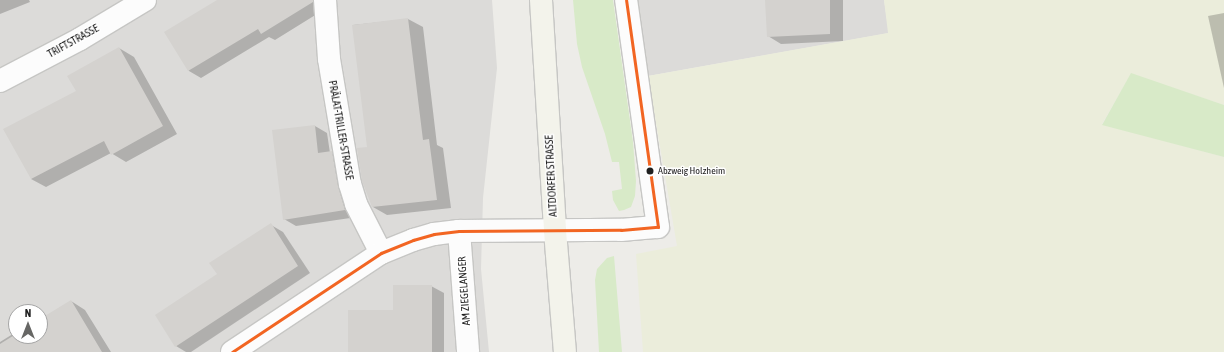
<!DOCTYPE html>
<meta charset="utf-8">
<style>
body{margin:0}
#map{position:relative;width:1224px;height:352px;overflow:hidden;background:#edece8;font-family:"Asap Condensed",sans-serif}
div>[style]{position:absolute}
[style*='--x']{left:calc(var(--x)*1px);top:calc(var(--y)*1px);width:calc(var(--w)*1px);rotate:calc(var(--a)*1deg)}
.residential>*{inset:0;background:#dcdbd9}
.farmland>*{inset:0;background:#ebeddb}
.grass>*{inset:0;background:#d8eac8}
.shadow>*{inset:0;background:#0003}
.building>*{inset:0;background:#d4d2cf}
.roads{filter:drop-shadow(1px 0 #c6c6c4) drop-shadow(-1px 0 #c6c6c4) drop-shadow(0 1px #c6c6c4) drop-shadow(0 -1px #c6c6c4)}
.street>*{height:22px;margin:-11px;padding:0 11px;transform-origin:11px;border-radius:11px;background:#fcfcfc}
.secondary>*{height:22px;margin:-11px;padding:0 11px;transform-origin:11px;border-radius:11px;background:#f3f3eb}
.bus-1>*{height:3px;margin:-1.5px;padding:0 1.5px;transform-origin:1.5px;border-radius:1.5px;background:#f26522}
.dots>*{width:11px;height:11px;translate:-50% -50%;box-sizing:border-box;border:2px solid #fff;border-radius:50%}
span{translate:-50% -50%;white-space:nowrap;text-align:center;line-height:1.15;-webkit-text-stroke:3px #fff;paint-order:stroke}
.bus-label{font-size:10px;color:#1f1f1f}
.left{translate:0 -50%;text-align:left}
.street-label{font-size:11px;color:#1f1f1f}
.north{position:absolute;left:8px;top:304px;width:40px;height:40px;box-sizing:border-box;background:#fff;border:1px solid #a5a5a5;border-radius:50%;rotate:0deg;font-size:11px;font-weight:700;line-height:16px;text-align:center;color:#1f1f1f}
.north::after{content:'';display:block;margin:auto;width:14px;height:18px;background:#676765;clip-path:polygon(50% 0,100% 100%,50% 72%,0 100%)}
</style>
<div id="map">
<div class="residential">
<div style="clip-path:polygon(evenodd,0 0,492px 0,497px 68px,483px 198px,481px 269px,489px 352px,0 352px,0 0,16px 312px,40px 312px,40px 336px,16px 336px,16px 312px)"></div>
<div style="clip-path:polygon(638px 0,884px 0,889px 33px,648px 76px)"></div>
</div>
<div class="farmland">
<div style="clip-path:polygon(884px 0,1224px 0,1224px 105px,1131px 74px,1102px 124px,1224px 157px,1224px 352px,643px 352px,636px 254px,677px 246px,648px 76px,888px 33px)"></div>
</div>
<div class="grass">
<div style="clip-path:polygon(573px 0,613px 0,633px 142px,636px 181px,635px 196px,631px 207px,624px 210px,619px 211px,613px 200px,612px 191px,622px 189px,619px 162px,612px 162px,605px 134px,582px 67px,577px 44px)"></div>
<div style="clip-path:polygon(1131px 73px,1224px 105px,1224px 157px,1102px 125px)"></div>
<div style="clip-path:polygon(614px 256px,622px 352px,599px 352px,595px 280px,597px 269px,607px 258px)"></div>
</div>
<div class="shadow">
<div style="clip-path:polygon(0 0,29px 0,30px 2px,0 14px)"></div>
<div style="clip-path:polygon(219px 0,321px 0,325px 9px,275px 40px,269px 37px,201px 78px,189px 71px,166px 32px)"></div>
<div style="clip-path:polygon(766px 0,843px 0,843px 41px,781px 44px,768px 36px)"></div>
<div style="clip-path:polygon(1224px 13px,1224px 88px,1208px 16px)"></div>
<div style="clip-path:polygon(408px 19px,423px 27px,437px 145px,443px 148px,451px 208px,387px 215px,373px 207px,363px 181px,368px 148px,353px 25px)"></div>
<div style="clip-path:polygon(119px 48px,134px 57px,177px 134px,126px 162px,111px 153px,46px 187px,31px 179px,77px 91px)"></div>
<div style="clip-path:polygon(315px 126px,327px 133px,330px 153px,344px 160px,357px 217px,296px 226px,284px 219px)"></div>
<div style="clip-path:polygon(271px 225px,283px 232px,310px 273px,191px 352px,186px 352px,176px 346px)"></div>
<div style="clip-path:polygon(431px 286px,444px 293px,444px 352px,349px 352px,394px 311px)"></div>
<div style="clip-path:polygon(71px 301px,85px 310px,111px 352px,0 352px,0 342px,16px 332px,16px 336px,40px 336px,40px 320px)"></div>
</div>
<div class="building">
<div style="clip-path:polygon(217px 0,313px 0,313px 2px,261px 34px,258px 29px,188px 71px,164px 32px)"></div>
<div style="clip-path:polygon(765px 0,830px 0,830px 34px,767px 37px)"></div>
<div style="clip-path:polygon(408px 18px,423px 140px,429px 139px,437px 200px,372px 207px,362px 181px,357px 148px,367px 147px,352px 25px)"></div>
<div style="clip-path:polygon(119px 47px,163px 126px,111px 155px,104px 141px,31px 179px,3px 129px,76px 91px,67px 76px)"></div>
<div style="clip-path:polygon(315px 125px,318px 153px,332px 151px,338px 186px,345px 210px,283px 220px,272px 130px)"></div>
<div style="clip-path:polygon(271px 223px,298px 266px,175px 347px,155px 315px,217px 274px,209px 263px)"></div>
<div style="clip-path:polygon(393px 285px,432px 285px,432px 352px,348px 352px,348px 310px,393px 310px)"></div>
<div style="clip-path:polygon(71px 300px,102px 352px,0 352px,0 344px,16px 334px,16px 336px,40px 336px,40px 319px)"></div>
</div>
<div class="roads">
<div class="street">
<div style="--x:325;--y:0;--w:59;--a:86.1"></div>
<div style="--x:329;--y:59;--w:127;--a:80.5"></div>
<div style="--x:350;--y:184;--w:21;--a:73"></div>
<div style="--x:356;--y:204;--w:55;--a:63"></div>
<div style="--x:0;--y:81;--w:90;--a:-27.7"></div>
<div style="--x:80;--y:39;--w:76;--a:-31"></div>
<div style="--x:459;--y:231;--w:121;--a:85.7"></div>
<div style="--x:232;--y:352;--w:179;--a:-33.6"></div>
<div style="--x:381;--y:253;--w:35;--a:-22"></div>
<div style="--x:413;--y:240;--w:22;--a:-16"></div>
<div style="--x:434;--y:234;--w:25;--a:-7"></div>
<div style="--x:459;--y:231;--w:162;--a:-0.4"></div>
<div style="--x:621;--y:230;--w:37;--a:-5"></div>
<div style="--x:658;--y:227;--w:229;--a:-98"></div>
</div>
<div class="secondary">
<div style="--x:541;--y:0;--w:231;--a:86.5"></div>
<div style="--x:555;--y:231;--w:121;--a:85.3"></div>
</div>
</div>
<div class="bus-1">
<div style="--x:232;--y:352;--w:179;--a:-33.6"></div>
<div style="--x:381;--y:253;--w:35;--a:-22"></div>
<div style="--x:413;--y:240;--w:22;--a:-16"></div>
<div style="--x:434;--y:234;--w:25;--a:-7"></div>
<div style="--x:459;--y:231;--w:162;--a:-0.4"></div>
<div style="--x:621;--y:230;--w:37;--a:-5"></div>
<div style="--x:658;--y:227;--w:229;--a:-98"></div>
</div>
<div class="dots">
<div style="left:650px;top:171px;background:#1f1f1f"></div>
</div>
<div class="bus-label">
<span class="left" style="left:658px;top:171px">Abzweig Holzheim</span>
</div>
<div class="street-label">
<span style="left:73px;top:41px;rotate:-29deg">TRIFTSTRASSE</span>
<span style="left:341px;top:130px;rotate:80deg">PRÄLAT-TRILLER-STRASSE</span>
<span style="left:551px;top:176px;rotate:-93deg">ALTDORFER STRASSE</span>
<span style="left:464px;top:291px;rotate:-94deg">AM ZIEGELANGER</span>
</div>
<div class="north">N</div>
</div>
